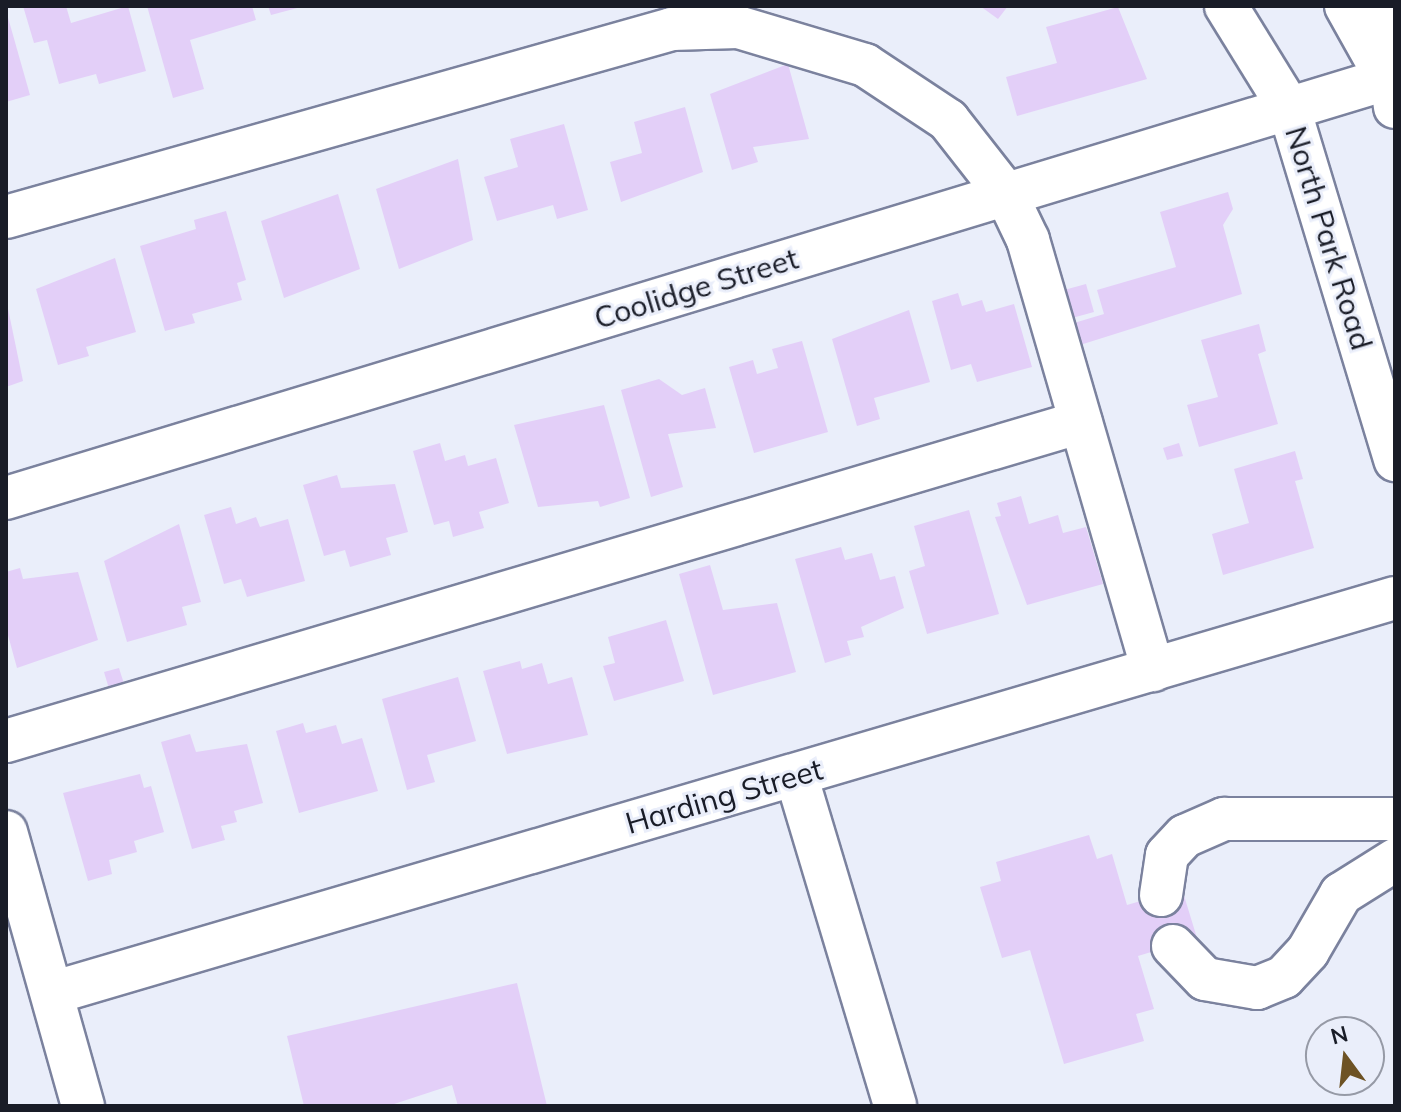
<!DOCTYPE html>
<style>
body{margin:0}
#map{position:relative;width:1401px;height:1112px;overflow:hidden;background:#eaeefa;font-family:Mulish,sans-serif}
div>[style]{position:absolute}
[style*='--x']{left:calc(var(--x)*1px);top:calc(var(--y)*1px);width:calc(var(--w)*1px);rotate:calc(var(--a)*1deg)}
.building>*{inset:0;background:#e3cff8}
.roads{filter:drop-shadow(2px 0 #7b829e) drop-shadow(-2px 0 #7b829e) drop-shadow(0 2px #7b829e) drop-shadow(0 -2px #7b829e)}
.minor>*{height:42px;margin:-21px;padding:0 21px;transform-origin:21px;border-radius:21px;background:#fff}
span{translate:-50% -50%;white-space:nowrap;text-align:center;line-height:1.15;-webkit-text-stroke:6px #eaeefa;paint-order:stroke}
.street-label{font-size:30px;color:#191c27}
.frame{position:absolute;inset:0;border:8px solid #191c27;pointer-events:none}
.north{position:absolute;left:1305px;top:1016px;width:80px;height:80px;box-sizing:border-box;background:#eaeefa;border:2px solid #969aa6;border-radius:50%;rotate:345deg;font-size:22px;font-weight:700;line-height:32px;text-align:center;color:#191c27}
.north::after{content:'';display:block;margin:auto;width:28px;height:36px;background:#6d5224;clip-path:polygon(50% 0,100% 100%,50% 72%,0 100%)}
</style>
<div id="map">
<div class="building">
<div style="clip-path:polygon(23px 6px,66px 6px,71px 23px,128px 6px,146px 71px,99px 84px,96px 74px,59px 84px,47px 40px,34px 43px)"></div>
<div style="clip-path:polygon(147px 6px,252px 6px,256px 20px,190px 40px,204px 89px,173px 98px)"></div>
<div style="clip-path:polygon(268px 6px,301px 6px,301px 7px,271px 15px)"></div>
<div style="clip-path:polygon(980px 6px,1008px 6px,998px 19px)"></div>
<div style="clip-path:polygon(1118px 7px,1147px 79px,1017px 116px,1006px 77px,1057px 63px,1046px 27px)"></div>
<div style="clip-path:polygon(7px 14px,30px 95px,6px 102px,6px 15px)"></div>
<div style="clip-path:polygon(788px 64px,809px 139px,753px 147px,758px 162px,732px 170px,710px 94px)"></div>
<div style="clip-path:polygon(685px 107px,703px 172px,621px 202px,610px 162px,642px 153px,634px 122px)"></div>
<div style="clip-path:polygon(564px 124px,588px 210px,557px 219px,553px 205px,497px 221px,484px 177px,518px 167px,510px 139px)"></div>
<div style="clip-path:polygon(458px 159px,473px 240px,399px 269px,376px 189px)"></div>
<div style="clip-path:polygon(1228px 192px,1233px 209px,1223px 225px,1242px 294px,1080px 345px,1074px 323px,1104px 314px,1097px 290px,1176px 267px,1160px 212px)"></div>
<div style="clip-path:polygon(338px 194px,360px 269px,284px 298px,261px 221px)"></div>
<div style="clip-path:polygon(226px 211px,246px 280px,237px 283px,242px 300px,192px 314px,195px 323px,165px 331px,140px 246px,196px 229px,194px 220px)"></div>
<div style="clip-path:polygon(115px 258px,136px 332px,86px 347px,89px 356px,58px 365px,36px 289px)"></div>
<div style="clip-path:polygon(1086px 284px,1094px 312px,1072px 318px,1064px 290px)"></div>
<div style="clip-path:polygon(958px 293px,962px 306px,982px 300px,986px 312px,1014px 304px,1032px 367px,977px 382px,971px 364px,951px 370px,932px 301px)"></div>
<div style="clip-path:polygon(6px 299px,23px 381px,6px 387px)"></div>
<div style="clip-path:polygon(909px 310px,930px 382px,874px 398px,880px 419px,857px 426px,832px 339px)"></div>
<div style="clip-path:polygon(1259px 324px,1266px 351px,1258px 354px,1278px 424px,1199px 447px,1187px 405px,1218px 397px,1201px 340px)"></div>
<div style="clip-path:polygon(802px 341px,828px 432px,754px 453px,729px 367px,753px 360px,757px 374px,778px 368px,772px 349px)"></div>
<div style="clip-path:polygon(659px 379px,682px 395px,705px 388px,716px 428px,668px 434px,683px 487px,651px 497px,621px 390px)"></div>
<div style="clip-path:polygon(604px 405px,630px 498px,600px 507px,598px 501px,538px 507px,514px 425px)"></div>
<div style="clip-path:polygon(440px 443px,445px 461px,465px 455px,468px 466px,496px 458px,509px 503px,479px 512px,484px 528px,453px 537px,449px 521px,434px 525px,413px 451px)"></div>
<div style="clip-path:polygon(1179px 443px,1183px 456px,1167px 460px,1163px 448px)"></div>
<div style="clip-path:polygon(1295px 451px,1303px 479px,1295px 481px,1314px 548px,1223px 575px,1212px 534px,1249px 523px,1234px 469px)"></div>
<div style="clip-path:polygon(337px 475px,341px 488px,395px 484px,408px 532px,386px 538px,391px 555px,350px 567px,345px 550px,324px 556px,303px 485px)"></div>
<div style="clip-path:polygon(1021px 496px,1029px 524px,1058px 515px,1063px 533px,1086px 527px,1103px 584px,1027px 605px,995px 517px,1001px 516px,997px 503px)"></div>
<div style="clip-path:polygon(231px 507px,236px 524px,256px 517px,260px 527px,288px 519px,305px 581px,247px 597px,241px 579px,224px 584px,204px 515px)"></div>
<div style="clip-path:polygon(969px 510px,999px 614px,927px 634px,909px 571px,925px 566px,914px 526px)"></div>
<div style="clip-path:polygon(179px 524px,201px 602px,182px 607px,187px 625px,127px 642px,104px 561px)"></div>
<div style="clip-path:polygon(841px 547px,845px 560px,872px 553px,880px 580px,895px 576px,904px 608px,861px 627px,864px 637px,847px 641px,851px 655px,825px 663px,795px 559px)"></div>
<div style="clip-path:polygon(710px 565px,723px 610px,777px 603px,796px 672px,713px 695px,679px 574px)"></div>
<div style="clip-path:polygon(20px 568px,23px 579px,78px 572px,98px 640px,17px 668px,6px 628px,6px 572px)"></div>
<div style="clip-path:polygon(666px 620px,684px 681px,614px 701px,603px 666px,615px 663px,608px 637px)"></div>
<div style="clip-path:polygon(520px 661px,522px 669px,542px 663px,548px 684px,572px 677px,588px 735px,507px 754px,483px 671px)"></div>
<div style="clip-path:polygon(119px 668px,125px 687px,110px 692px,104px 672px)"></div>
<div style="clip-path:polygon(458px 677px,476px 741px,427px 755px,435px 782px,407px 790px,382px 699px)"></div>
<div style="clip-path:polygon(303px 723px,306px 733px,336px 725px,342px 744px,362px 738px,378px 791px,299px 813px,276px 731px)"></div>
<div style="clip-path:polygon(190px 734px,196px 752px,247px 744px,263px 803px,234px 811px,237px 822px,221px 826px,225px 840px,192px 849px,161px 742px)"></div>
<div style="clip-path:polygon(140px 774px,144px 788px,151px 786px,164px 832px,134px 841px,137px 852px,109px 860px,112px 874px,88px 881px,63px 793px)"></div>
<div style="clip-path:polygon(1089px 835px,1097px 859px,1112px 854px,1127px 905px,1182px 889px,1197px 938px,1138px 956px,1154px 1009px,1136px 1014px,1144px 1041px,1064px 1064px,1030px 950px,1002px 958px,980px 887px,1001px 881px,996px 862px)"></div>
<div style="clip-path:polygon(517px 983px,547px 1106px,458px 1106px,452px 1085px,388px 1106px,304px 1106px,287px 1036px)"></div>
</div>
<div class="roads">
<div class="minor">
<div style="--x:1226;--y:6;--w:120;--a:58.3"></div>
<div style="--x:1289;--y:108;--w:368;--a:73.2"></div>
<div style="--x:1346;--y:6;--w:78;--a:60.8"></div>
<div style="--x:1381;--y:6;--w:102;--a:82.1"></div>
<div style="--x:6;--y:217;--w:692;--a:-15.76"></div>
<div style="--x:672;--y:29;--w:66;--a:-1.7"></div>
<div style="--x:738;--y:27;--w:133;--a:16.7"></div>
<div style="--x:865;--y:65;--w:100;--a:33.5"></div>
<div style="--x:948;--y:120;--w:94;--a:51.9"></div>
<div style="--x:1006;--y:194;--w:51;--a:64.4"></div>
<div style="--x:1028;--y:240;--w:448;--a:73.8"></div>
<div style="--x:6;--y:498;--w:1442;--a:-16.89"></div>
<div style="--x:6;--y:741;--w:1121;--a:-16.53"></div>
<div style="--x:796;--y:775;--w:345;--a:73.3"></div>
<div style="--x:6;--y:832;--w:285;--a:74.3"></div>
<div style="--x:1161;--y:895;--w:40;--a:-81.5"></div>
<div style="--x:1167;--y:855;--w:26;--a:-47"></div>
<div style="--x:1185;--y:836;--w:43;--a:-23.6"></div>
<div style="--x:1224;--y:819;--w:171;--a:0"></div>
<div style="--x:1173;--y:946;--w:46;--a:45.9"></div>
<div style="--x:1205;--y:979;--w:53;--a:9.8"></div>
<div style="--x:1257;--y:988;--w:29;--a:-22"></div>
<div style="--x:1284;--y:977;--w:35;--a:-47"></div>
<div style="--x:1308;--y:951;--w:66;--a:-59.9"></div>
<div style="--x:1341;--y:894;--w:64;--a:-32.2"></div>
<div style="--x:52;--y:993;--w:1400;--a:-16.39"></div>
</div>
</div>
<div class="street-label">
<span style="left:1329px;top:238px;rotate:73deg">North Park Road</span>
<span style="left:696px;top:288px;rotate:-17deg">Coolidge Street</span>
<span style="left:724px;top:796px;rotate:-16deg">Harding Street</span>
</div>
<div class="frame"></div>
<div class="north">N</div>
</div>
